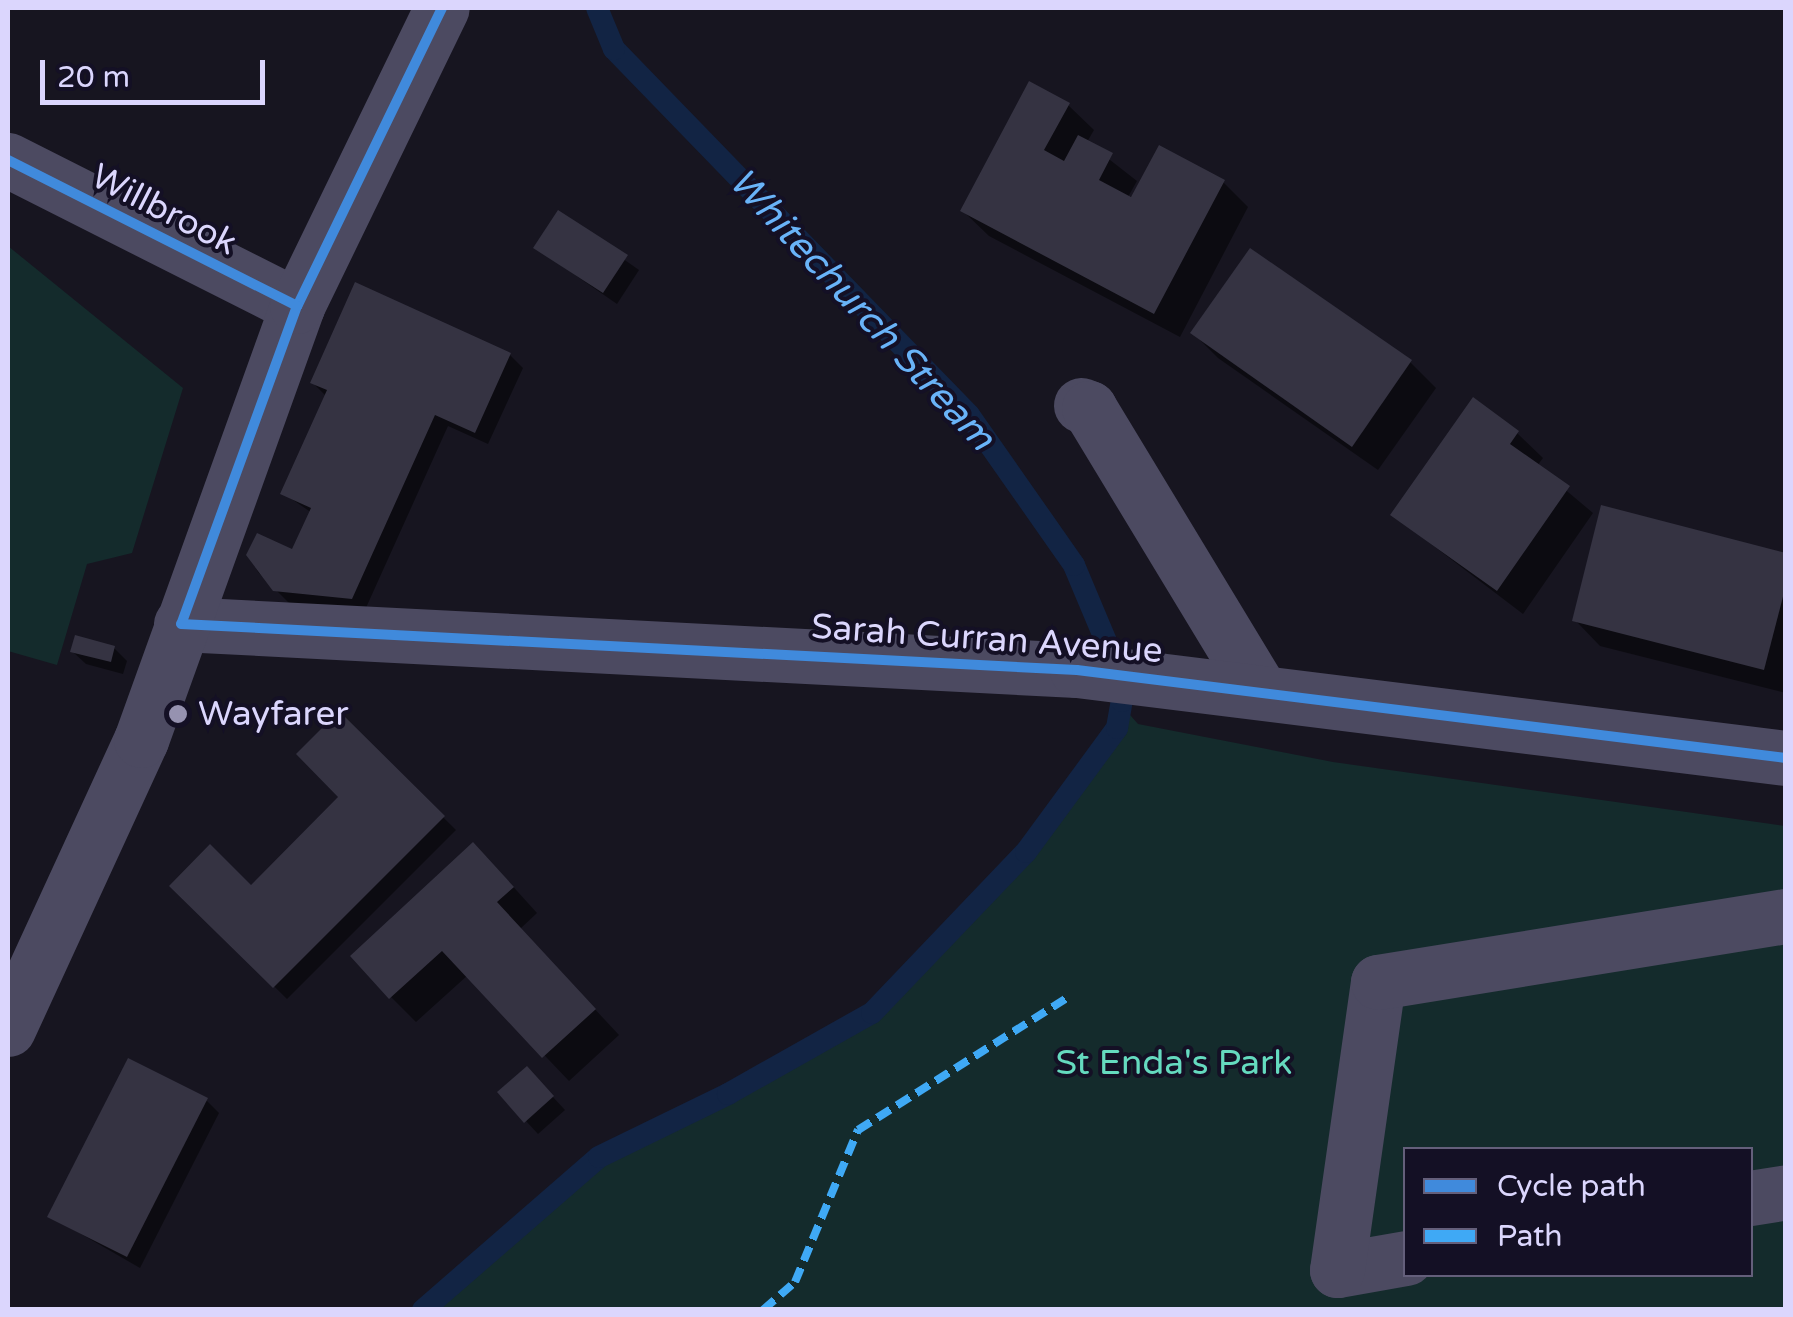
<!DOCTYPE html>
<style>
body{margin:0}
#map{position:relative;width:1793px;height:1317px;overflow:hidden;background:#171520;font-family:"Varela Round",sans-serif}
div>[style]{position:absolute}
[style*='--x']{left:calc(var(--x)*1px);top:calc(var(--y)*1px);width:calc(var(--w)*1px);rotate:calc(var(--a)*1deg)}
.green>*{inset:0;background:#142b2c}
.shadow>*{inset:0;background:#0007}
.stream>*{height:22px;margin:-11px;padding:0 11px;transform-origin:11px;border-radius:11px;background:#122444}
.building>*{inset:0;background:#353342}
.minor>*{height:55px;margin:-27.5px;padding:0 27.5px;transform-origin:27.5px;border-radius:27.5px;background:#4c4a61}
.quiet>*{height:8px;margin-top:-4px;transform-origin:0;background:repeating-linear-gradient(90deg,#3fa9f5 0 15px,transparent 0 23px)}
.cycleway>*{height:10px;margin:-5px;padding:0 5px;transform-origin:5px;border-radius:5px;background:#408adc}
.dots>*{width:28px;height:28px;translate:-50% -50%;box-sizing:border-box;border:5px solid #141025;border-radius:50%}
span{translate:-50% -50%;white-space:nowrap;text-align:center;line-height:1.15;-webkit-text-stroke:8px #141025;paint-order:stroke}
.street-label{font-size:35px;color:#dbd6fd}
.poi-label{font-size:35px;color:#dbd6fd}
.left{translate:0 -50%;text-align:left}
.park-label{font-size:35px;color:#65dabf}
.water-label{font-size:38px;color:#69b3f8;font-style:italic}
.frame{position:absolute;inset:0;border:10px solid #dbd6fd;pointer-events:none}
.legend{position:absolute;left:1403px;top:1147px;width:350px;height:130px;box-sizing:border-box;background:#141025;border:2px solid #645f7b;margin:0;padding:12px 18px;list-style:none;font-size:30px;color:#dbd6fd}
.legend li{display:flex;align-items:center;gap:20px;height:50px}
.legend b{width:50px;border:2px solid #645f7b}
.scale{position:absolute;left:40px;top:60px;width:225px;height:45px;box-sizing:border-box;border:5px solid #dbd6fd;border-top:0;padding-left:12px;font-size:30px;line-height:35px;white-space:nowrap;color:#dbd6fd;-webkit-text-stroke:8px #141025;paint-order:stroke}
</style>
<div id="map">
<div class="green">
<div style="clip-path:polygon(8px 246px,183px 388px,132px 553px,87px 564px,57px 665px,8px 651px)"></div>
<div style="clip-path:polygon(evenodd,1123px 707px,1138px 724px,1333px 762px,1785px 826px,1785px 1309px,422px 1310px,599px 1157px,877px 1019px,1028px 860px,1120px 734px,1123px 707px,1406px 1150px,1750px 1150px,1750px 1274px,1406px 1274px,1406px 1150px)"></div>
</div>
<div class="shadow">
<div style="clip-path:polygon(1068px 105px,1094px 130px,1087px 142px,1137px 181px,1128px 197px,1223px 182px,1248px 207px,1180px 337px,989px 236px,963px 211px)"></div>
<div style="clip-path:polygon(559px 214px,639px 270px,617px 304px,536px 248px)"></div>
<div style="clip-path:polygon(1250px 251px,1410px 362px,1436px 388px,1378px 470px,1218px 358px,1193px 333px)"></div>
<div style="clip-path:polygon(510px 355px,523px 368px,488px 444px,448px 426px,365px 610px,289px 603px,258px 572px,249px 555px,293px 552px,312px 513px,283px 493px,327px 397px,312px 382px)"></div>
<div style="clip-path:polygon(1517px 433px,1543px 458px,1537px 466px,1593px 513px,1523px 614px,1393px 515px)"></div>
<div style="clip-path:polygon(1786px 555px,1786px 693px,1600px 646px,1575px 620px)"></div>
<div style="clip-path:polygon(114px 648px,127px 661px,123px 674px,86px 664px,73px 652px)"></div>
<div style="clip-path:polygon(339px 714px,456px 830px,287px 999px,172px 886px,251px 889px,342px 797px)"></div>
<div style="clip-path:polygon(498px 870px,537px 913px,520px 929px,619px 1035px,569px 1081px,468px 975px,416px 1022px,391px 997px)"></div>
<div style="clip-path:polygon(539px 1082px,565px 1110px,538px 1134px,526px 1121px)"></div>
<div style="clip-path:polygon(206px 1100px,219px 1113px,140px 1268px,50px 1216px)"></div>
</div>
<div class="stream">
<div style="--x:423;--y:1310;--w:233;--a:-41"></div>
<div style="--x:599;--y:1157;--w:144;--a:-26"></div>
<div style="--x:728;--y:1094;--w:165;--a:-29.4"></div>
<div style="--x:872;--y:1013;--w:223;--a:-46.3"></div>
<div style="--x:1026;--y:852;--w:154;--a:-53.7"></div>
<div style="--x:1117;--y:728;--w:27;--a:-80"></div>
<div style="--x:1122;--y:701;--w:24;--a:-92"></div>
<div style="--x:1121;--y:677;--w:121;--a:-112.8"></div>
<div style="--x:1074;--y:565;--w:183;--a:-125"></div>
<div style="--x:969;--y:415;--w:510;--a:-134.13"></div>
<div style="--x:614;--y:49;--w:44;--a:-112.5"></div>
</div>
<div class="building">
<div style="clip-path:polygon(1029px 81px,1070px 103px,1044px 150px,1064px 161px,1078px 135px,1113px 153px,1099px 180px,1131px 197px,1159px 145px,1225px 180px,1154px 314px,960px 211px)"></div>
<div style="clip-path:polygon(558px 210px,628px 255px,603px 293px,533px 248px)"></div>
<div style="clip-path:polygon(1250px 248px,1412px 360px,1352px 447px,1190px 333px)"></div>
<div style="clip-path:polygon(355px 282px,511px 353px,475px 433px,435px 415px,352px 599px,273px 591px,246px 555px,257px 533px,292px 549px,311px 508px,280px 494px,327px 390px,310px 383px)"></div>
<div style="clip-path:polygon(1473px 397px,1519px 431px,1510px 444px,1570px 486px,1497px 591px,1390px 515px)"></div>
<div style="clip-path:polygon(1601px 505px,1786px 553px,1786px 585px,1764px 670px,1572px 621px)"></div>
<div style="clip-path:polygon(75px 635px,115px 646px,111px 662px,70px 652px)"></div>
<div style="clip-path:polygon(339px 711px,445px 816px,273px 988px,169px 886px,210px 844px,251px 885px,338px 797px,296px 754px)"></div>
<div style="clip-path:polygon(473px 842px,514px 887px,497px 902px,596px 1009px,542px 1058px,442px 951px,389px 999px,350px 956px)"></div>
<div style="clip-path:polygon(128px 1058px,208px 1098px,127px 1257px,47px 1217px)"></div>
<div style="clip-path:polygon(527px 1066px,554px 1096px,524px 1123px,497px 1092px)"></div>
</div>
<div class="minor">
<div style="--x:8;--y:160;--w:324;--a:26.8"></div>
<div style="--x:1081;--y:405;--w:9;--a:21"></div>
<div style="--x:1089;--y:408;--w:328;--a:58.8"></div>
<div style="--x:181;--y:624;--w:897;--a:2.94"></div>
<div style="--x:1077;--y:670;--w:714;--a:7.08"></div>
<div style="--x:8;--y:1029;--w:318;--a:-65.3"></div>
<div style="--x:141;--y:740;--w:461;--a:-70.2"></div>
<div style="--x:297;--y:306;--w:331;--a:-64.1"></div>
<div style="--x:1750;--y:1198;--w:36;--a:-9"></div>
<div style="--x:1406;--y:1258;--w:70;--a:170.1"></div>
<div style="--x:1337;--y:1270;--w:291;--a:-81.9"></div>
<div style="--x:1378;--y:982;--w:413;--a:-9.2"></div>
</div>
<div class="quiet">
<div style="--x:763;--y:1310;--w:43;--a:-41.2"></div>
<div style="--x:795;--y:1282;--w:165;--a:-67.5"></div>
<div style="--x:858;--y:1130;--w:251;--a:-32.3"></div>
</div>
<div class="cycleway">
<div style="--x:442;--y:8;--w:331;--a:115.9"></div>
<div style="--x:297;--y:306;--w:338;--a:110"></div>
<div style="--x:181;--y:624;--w:897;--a:2.94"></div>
<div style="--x:1077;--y:670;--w:714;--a:7.08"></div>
<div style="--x:8;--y:160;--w:324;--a:26.8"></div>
</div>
<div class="dots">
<div style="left:178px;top:714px;background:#9692b0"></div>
</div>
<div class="street-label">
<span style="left:164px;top:210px;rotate:27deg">Willbrook</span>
<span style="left:987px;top:639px;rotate:4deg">Sarah Curran Avenue</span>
</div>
<div class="poi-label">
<span class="left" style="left:198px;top:714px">Wayfarer</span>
</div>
<div class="park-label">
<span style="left:1174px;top:1063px">St Enda's Park</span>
</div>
<div class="water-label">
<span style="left:861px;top:310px;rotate:47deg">Whitechurch Stream</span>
</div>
<div class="frame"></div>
<ul class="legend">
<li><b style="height:12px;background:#408adc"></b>Cycle path</li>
<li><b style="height:12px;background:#3fa9f5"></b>Path</li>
</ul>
<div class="scale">20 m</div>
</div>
